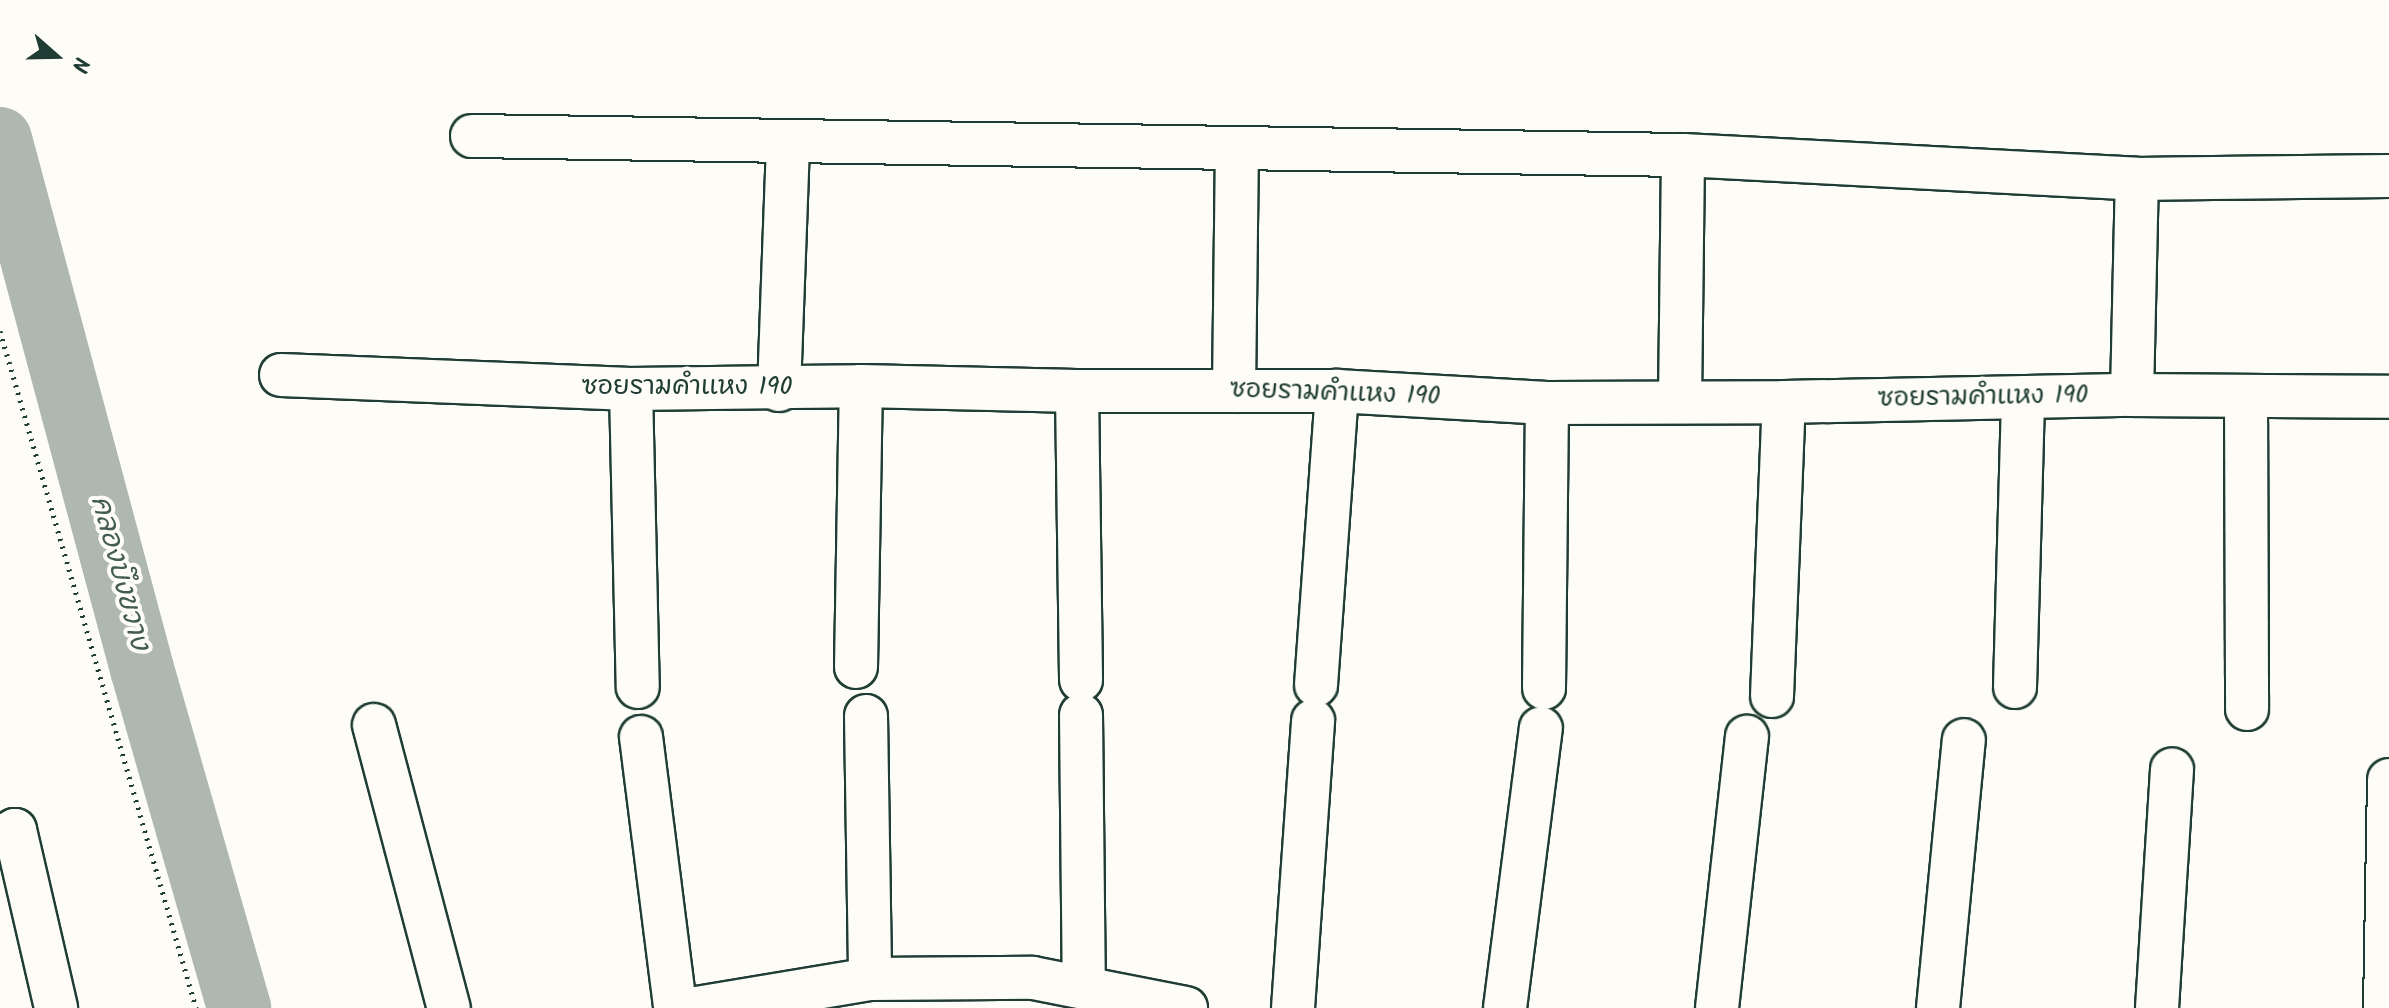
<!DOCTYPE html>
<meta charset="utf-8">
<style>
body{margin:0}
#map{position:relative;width:2389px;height:1008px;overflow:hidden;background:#fdfcf7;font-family:Kalam,"Playpen Sans Thai",sans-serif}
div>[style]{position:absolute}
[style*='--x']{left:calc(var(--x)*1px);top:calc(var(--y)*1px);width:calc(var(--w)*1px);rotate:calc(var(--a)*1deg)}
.river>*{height:64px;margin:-32px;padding:0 32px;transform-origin:32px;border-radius:32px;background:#aeb8b1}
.path>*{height:5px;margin-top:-2.5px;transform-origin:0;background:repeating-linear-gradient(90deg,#1f3d34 0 2px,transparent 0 8px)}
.roads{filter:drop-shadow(2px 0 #1f3d34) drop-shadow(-2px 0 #1f3d34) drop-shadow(0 2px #1f3d34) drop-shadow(0 -2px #1f3d34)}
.minor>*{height:42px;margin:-21px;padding:0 21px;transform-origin:21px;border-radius:21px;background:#fdfcf7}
span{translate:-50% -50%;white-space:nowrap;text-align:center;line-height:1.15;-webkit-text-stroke:8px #fdfcf7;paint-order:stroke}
.street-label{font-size:26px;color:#1f3d34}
.water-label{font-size:28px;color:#435c53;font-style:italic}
.north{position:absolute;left:16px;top:16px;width:80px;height:80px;-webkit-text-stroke:6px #fdfcf7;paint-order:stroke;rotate:110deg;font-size:22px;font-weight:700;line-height:32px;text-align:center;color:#1f3d34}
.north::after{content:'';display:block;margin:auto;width:28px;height:36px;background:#1f3d34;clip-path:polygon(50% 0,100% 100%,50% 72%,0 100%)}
</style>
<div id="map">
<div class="river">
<div style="--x:0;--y:139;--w:549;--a:75"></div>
<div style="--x:142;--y:669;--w:353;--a:74"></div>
</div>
<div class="path">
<div style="--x:0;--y:331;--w:705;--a:73.85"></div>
</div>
<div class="roads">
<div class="minor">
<div style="--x:472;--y:136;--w:1211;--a:0.9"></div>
<div style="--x:1683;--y:155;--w:455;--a:3"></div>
<div style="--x:2137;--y:179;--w:252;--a:-0.7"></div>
<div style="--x:281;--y:375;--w:350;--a:2.3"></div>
<div style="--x:631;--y:389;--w:230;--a:-0.7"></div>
<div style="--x:861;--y:386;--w:216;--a:1.3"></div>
<div style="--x:1077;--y:391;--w:260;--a:0"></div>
<div style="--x:1337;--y:391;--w:210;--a:3.3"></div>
<div style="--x:1547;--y:403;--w:237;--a:-0.2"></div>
<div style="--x:1784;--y:402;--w:348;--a:-1.2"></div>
<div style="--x:2132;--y:395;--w:257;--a:0.4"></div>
<div style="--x:631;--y:389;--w:298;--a:88.7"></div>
<div style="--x:779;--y:390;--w:248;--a:-87.9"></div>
<div style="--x:1077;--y:391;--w:289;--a:89.2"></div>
<div style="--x:1234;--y:391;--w:242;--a:-89.3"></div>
<div style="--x:2132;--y:395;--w:216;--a:-88.7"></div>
<div style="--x:2246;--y:396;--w:313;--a:89.8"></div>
<div style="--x:1680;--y:402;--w:247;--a:-89.3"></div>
<div style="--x:856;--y:667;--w:281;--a:-89"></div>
<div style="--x:1316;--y:685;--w:295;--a:-85.9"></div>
<div style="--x:2015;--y:687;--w:290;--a:-88.4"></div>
<div style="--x:1544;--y:688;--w:285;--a:-89.4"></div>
<div style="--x:1772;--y:696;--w:294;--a:-87.7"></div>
<div style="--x:1081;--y:715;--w:272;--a:89.4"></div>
<div style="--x:866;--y:716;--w:263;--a:89.1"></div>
<div style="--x:374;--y:725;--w:293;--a:75.2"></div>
<div style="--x:641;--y:737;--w:273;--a:82.8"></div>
<div style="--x:0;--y:838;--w:17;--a:-28"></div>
<div style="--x:15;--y:830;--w:183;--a:77"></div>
<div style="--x:697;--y:1008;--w:175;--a:-9.5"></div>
<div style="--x:870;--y:979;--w:163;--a:-0.4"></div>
<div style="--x:1033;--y:978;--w:156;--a:11.1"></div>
<div style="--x:1293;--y:1008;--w:288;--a:-86"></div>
<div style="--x:1505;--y:1008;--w:282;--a:-82.7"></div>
<div style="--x:1717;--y:1008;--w:273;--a:-83.7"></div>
<div style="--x:1938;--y:1008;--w:269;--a:-84.5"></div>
<div style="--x:2157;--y:1008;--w:239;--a:-86.4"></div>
<div style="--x:2385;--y:1008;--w:228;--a:-89"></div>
</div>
</div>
<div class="street-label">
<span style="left:687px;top:388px">ซอยรามคำแหง 190</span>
<span style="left:1335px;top:394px;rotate:2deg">ซอยรามคำแหง 190</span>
<span style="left:1983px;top:398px;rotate:-1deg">ซอยรามคำแหง 190</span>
</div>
<div class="water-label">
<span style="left:119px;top:573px;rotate:75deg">คลองบึงขวาง</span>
</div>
<div class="north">N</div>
</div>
